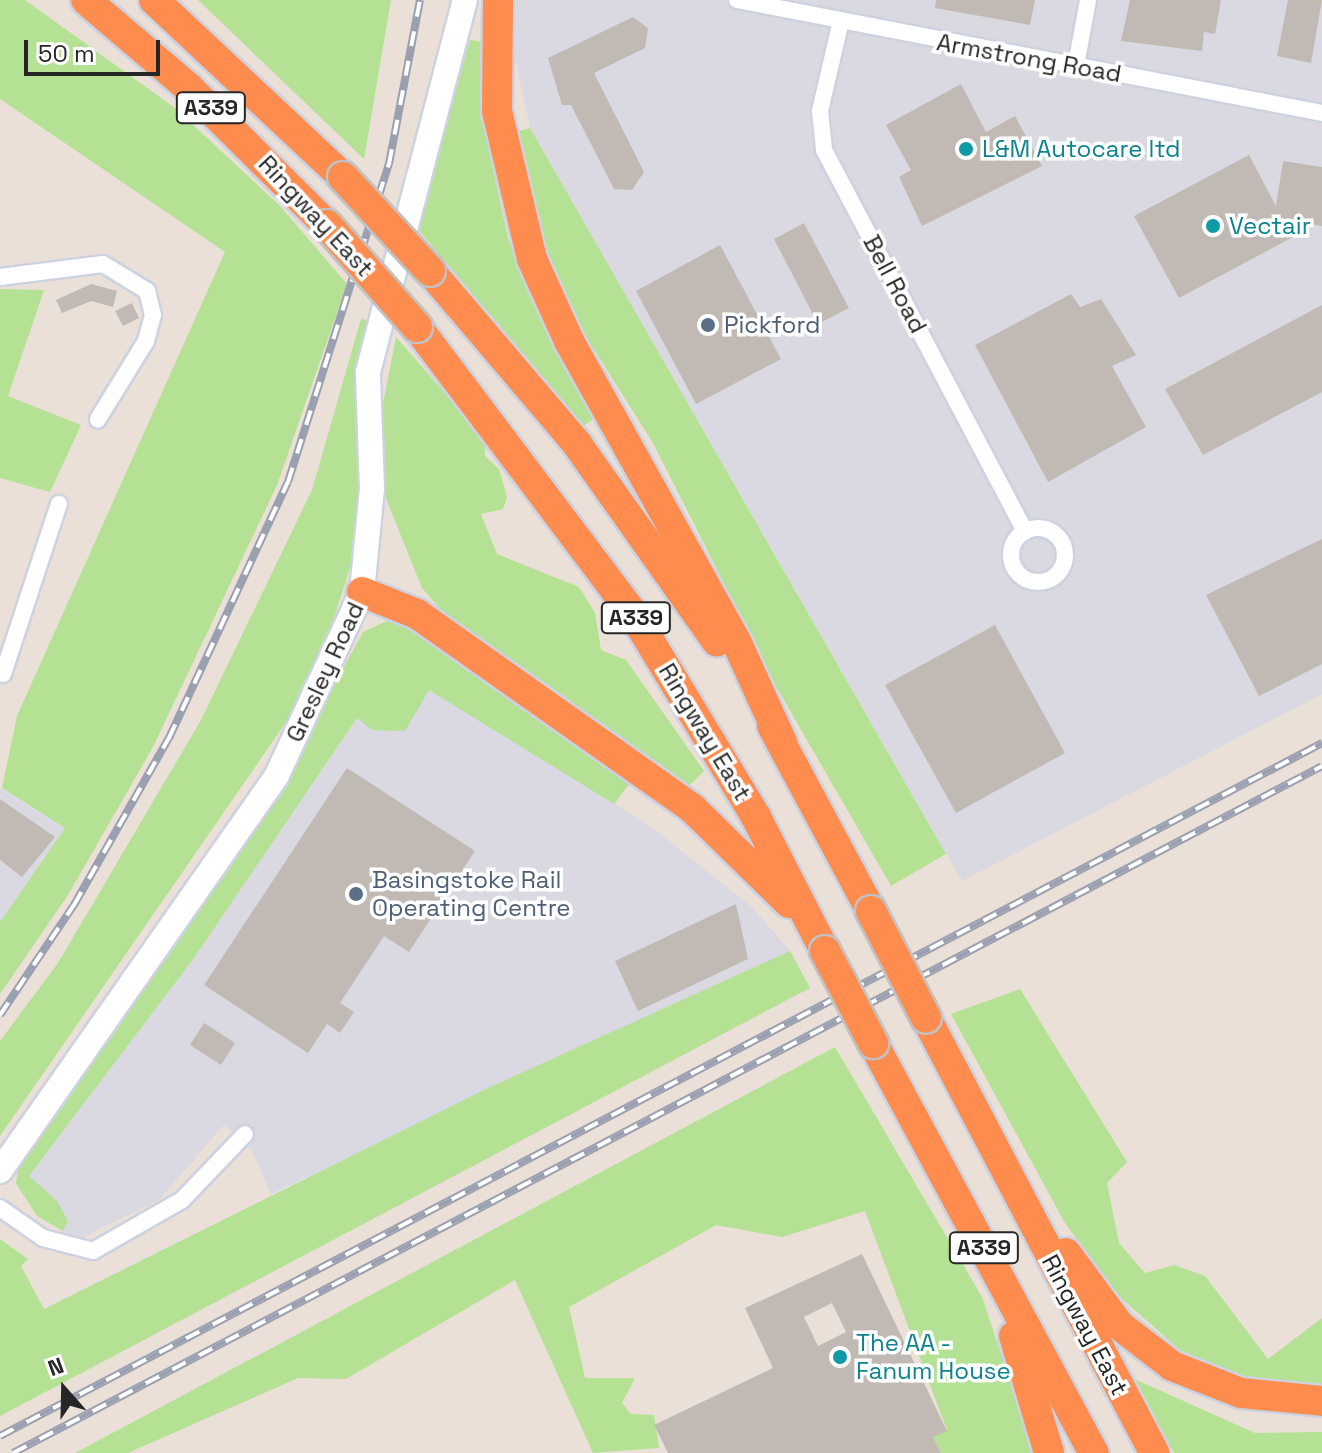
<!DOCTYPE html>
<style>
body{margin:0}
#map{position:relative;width:1322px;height:1453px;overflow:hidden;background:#eae0d7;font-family:"Space Grotesk",sans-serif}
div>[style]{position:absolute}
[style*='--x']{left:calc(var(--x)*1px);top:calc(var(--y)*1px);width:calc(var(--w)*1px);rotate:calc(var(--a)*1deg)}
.industrial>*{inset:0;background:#dad8e1}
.green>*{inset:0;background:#b4e193}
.building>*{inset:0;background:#c1bab4}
.roads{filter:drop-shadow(2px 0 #cdd2e0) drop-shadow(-2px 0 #cdd2e0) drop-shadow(0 2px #cdd2e0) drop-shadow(0 -2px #cdd2e0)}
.street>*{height:16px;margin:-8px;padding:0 8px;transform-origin:8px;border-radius:8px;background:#fff}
.street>.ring{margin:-8px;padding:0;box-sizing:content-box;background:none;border:16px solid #fff;border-radius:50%}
.secondary>*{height:24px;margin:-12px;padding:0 12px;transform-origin:12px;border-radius:12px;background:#fff}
.highway>*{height:30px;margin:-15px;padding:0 15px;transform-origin:15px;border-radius:15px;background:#fd8c4e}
.rail>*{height:8px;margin-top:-4px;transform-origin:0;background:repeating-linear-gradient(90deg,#fff 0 15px,#9ba0b1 0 30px);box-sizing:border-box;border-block:2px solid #9ba0b1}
.bridges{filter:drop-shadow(2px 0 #c2c2c2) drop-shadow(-2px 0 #c2c2c2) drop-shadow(0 2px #c2c2c2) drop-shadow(0 -2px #c2c2c2)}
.highway-bridge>*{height:30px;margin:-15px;padding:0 15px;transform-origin:15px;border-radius:15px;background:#fd8c4e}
.dots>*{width:22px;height:22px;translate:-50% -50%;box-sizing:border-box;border:4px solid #fff;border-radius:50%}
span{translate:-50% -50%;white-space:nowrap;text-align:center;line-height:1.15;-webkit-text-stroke:7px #fff;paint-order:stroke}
.shield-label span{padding:2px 6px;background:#fff;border:2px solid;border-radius:6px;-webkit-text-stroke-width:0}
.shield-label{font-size:22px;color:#262626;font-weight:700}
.street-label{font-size:24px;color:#262626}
.culture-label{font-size:24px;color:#0d838f}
.left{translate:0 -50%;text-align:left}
.service-label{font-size:24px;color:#4e5e75}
.north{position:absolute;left:24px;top:1349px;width:80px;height:80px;-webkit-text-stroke:6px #fff;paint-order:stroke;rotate:340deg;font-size:22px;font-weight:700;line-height:32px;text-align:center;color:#262626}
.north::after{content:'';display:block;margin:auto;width:28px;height:36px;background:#262626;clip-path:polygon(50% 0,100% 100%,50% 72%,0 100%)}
.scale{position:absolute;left:24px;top:40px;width:136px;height:36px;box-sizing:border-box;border:4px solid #262626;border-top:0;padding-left:10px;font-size:24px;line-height:28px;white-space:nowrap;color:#262626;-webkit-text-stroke:6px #fff;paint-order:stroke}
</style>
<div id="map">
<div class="industrial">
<div style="clip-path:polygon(511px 0,1322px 0,1322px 694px,962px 881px,530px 128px,506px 14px)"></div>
<div style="clip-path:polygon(392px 667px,650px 826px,752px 907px,790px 951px,271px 1194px,252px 1151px,224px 1125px,159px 1200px,78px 1240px,37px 1216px,19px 1189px,194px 958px)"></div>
<div style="clip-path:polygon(0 788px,65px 828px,0 922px)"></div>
</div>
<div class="green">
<div style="clip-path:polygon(0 0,25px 0,175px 108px,280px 206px,347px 284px,277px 485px,154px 745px,68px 895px,0 994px,0 922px,65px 828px,2px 788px,17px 716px,225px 252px,0 99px)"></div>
<div style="clip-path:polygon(198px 0,391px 0,364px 159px)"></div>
<div style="clip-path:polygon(470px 40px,484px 42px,494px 175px,508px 238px,534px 300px,600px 415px,583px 426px,417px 228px)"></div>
<div style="clip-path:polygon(530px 128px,946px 854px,891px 886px,777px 688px,653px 443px,573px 316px,529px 209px,512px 133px)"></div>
<div style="clip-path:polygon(0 289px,44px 290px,8px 396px,81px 425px,50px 492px,0 478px)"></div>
<div style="clip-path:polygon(361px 319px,377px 322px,356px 549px,334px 618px,289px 718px,0 1136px,0 1041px,58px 963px,201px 720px,312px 490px)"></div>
<div style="clip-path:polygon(396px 337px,485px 439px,485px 456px,499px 469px,507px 497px,503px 509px,481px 514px,497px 554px,579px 587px,595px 613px,601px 650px,626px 660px,704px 771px,689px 786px,459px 631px,422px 588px,383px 491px,379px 424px)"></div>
<div style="clip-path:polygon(389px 620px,407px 625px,630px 783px,614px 804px,429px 690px,405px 731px,372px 730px,357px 718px,194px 958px,29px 1176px,57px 1201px,68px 1221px,63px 1231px,37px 1216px,16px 1183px,18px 1170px,267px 807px,363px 632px)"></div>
<div style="clip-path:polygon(790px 951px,810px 988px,0 1416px,0 1239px,28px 1259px,21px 1266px,44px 1309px,484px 1090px)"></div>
<div style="clip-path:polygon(1020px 989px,1127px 1162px,1107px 1183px,1119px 1243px,1145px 1273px,1174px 1265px,1205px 1276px,1268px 1359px,1322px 1318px,1322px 1389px,1254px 1381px,1180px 1350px,1121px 1298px,1065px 1223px,951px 1014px)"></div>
<div style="clip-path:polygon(835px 1047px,982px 1297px,1034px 1453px,941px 1453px,933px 1437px,947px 1430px,865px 1211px,782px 1237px,716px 1225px,569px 1307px,585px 1378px,635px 1378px,622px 1403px,631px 1414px,654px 1415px,659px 1448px,593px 1453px,515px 1280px,346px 1379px,298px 1378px,128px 1453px,75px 1453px)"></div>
<div style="clip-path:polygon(1130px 1377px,1255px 1433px,1322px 1432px,1322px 1453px,1174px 1453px)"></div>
</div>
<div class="building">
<div style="clip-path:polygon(936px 0,1035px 0,1030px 25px,935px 8px)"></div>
<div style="clip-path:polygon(1130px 0,1221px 0,1215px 34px,1204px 32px,1202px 51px,1121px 41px)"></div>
<div style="clip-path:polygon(1288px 0,1322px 0,1311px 63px,1277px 56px)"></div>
<div style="clip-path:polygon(633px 17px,648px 28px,645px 48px,594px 73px,644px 172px,632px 190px,614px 189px,571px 105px,562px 105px,548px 58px)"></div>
<div style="clip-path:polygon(961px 84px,986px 132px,1015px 116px,1042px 166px,922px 226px,899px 177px,911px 170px,886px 125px)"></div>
<div style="clip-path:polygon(1249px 155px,1276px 206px,1283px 161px,1322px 167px,1322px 226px,1283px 220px,1293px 237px,1179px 298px,1134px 216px)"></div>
<div style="clip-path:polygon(804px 223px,849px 308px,818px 324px,774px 239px)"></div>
<div style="clip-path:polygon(720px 245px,781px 359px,696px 404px,636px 291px)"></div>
<div style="clip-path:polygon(91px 284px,117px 291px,113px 307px,91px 301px,62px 313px,56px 300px)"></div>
<div style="clip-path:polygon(1071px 294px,1080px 307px,1101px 299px,1136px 355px,1112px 366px,1146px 427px,1048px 482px,975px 345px)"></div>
<div style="clip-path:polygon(132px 303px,139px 318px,123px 326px,115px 311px)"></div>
<div style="clip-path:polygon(1322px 305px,1322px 392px,1203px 455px,1165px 389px)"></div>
<div style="clip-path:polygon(1322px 539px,1322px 664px,1259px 696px,1206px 595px)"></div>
<div style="clip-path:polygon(995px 625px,1065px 753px,956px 813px,885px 685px)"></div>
<div style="clip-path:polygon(347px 768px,475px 851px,409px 952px,384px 936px,340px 1003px,354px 1012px,340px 1033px,327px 1024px,308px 1053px,204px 985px)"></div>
<div style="clip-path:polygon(0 799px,55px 837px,22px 877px,0 860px)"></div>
<div style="clip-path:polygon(736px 904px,748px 959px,638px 1011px,615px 961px)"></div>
<div style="clip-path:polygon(204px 1023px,235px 1043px,221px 1065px,190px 1045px)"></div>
<div style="clip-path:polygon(evenodd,862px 1254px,947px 1431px,933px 1437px,941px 1453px,668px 1453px,654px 1425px,773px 1368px,745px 1308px,862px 1254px,832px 1303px,846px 1332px,818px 1346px,804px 1317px,832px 1303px)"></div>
</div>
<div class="roads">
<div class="street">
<div style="--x:737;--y:0;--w:596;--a:10.93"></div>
<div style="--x:840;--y:25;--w:88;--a:103.1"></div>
<div style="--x:820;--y:111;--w:39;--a:84"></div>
<div style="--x:824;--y:150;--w:431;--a:62.2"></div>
<div style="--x:1076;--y:65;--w:66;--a:-79.5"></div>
<div style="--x:0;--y:277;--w:104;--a:-7.2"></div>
<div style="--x:103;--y:264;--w:52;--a:31.5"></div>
<div style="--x:147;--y:291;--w:25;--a:76"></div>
<div style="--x:153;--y:315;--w:27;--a:105"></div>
<div style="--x:146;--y:341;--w:92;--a:121.6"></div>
<div class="ring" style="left:1011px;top:528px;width:38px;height:38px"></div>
<div style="--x:3;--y:674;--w:179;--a:-71.8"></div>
<div style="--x:0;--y:1208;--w:52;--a:34.9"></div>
<div style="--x:43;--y:1238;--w:52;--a:14.6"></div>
<div style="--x:93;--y:1251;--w:103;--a:-29.8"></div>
<div style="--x:182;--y:1200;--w:91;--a:-46.3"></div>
</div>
<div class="secondary">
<div style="--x:0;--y:1171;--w:483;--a:-55"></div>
<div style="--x:277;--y:775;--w:202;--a:-65.1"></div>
<div style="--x:362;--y:592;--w:103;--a:-84.5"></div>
<div style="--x:372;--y:489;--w:117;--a:-92"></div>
<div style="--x:368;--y:372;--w:384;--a:-75.4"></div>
</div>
<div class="highway">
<div style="--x:86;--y:0;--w:134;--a:40.5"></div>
<div style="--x:188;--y:87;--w:196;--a:44.8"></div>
<div style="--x:154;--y:0;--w:259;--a:43.1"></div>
<div style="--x:498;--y:0;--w:111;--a:90.5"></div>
<div style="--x:497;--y:111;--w:152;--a:76.7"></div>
<div style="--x:532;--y:259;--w:90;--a:65.7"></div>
<div style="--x:569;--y:341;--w:346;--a:60.9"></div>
<div style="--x:737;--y:643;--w:109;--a:65.6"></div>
<div style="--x:430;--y:271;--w:227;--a:49.6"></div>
<div style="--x:577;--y:444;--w:242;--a:54.7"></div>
<div style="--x:417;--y:327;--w:357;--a:53"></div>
<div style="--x:632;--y:612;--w:240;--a:58.8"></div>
<div style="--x:756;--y:817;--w:151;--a:62.8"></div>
<div style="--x:362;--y:592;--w:59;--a:21.8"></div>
<div style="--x:417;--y:614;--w:337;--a:35.2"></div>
<div style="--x:692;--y:808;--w:136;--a:44.4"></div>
<div style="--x:772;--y:726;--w:210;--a:61.8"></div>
<div style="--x:926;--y:1018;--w:491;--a:62.3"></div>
<div style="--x:873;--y:1043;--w:466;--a:61.7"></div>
<div style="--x:1066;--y:1253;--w:89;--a:53.6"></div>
<div style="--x:1119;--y:1325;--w:67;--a:37.7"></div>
<div style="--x:1172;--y:1366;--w:74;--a:21.4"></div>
<div style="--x:1241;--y:1393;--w:81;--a:5.6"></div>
<div style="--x:1014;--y:1336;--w:122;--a:73.3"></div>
</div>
</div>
<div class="rail">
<div style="--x:0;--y:1015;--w:133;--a:-56.1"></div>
<div style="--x:74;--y:905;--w:192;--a:-60.4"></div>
<div style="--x:169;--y:738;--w:282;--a:-65.1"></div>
<div style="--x:288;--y:482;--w:334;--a:-72.4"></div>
<div style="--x:389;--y:164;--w:167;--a:-79.3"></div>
<div style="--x:0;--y:1436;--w:1493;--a:-27.66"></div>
<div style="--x:13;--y:1453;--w:1478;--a:-27.69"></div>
</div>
<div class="bridges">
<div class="highway-bridge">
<div style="--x:343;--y:177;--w:128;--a:47.2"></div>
<div style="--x:327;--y:225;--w:136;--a:48.6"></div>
<div style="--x:871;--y:911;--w:120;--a:62.8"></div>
<div style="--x:825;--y:951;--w:104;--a:62.4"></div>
</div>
</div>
<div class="dots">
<div style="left:966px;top:149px;background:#0f9aa8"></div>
<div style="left:1213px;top:226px;background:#0f9aa8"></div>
<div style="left:708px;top:325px;background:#5c6f8a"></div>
<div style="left:356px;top:894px;background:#5c6f8a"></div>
<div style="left:840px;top:1357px;background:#0f9aa8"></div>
</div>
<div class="shield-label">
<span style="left:211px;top:108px">A339</span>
<span style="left:636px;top:618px">A339</span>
<span style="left:984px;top:1248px">A339</span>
</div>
<div class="street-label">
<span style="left:1029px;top:58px;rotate:10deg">Armstrong Road</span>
<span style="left:316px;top:216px;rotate:47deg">Ringway East</span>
<span style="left:895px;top:284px;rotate:62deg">Bell Road</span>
<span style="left:325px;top:672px;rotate:-65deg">Gresley Road</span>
<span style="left:705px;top:732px;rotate:59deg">Ringway East</span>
<span style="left:1085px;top:1325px;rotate:62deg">Ringway East</span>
</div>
<div class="culture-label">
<span class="left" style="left:982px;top:149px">L&amp;M Autocare ltd</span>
<span class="left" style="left:1229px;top:226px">Vectair</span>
<span class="left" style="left:856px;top:1357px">The AA -<br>Fanum House</span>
</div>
<div class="service-label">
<span class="left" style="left:724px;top:325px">Pickford</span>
<span class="left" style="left:372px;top:894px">Basingstoke Rail<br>Operating Centre</span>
</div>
<div class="north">N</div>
<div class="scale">50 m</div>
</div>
